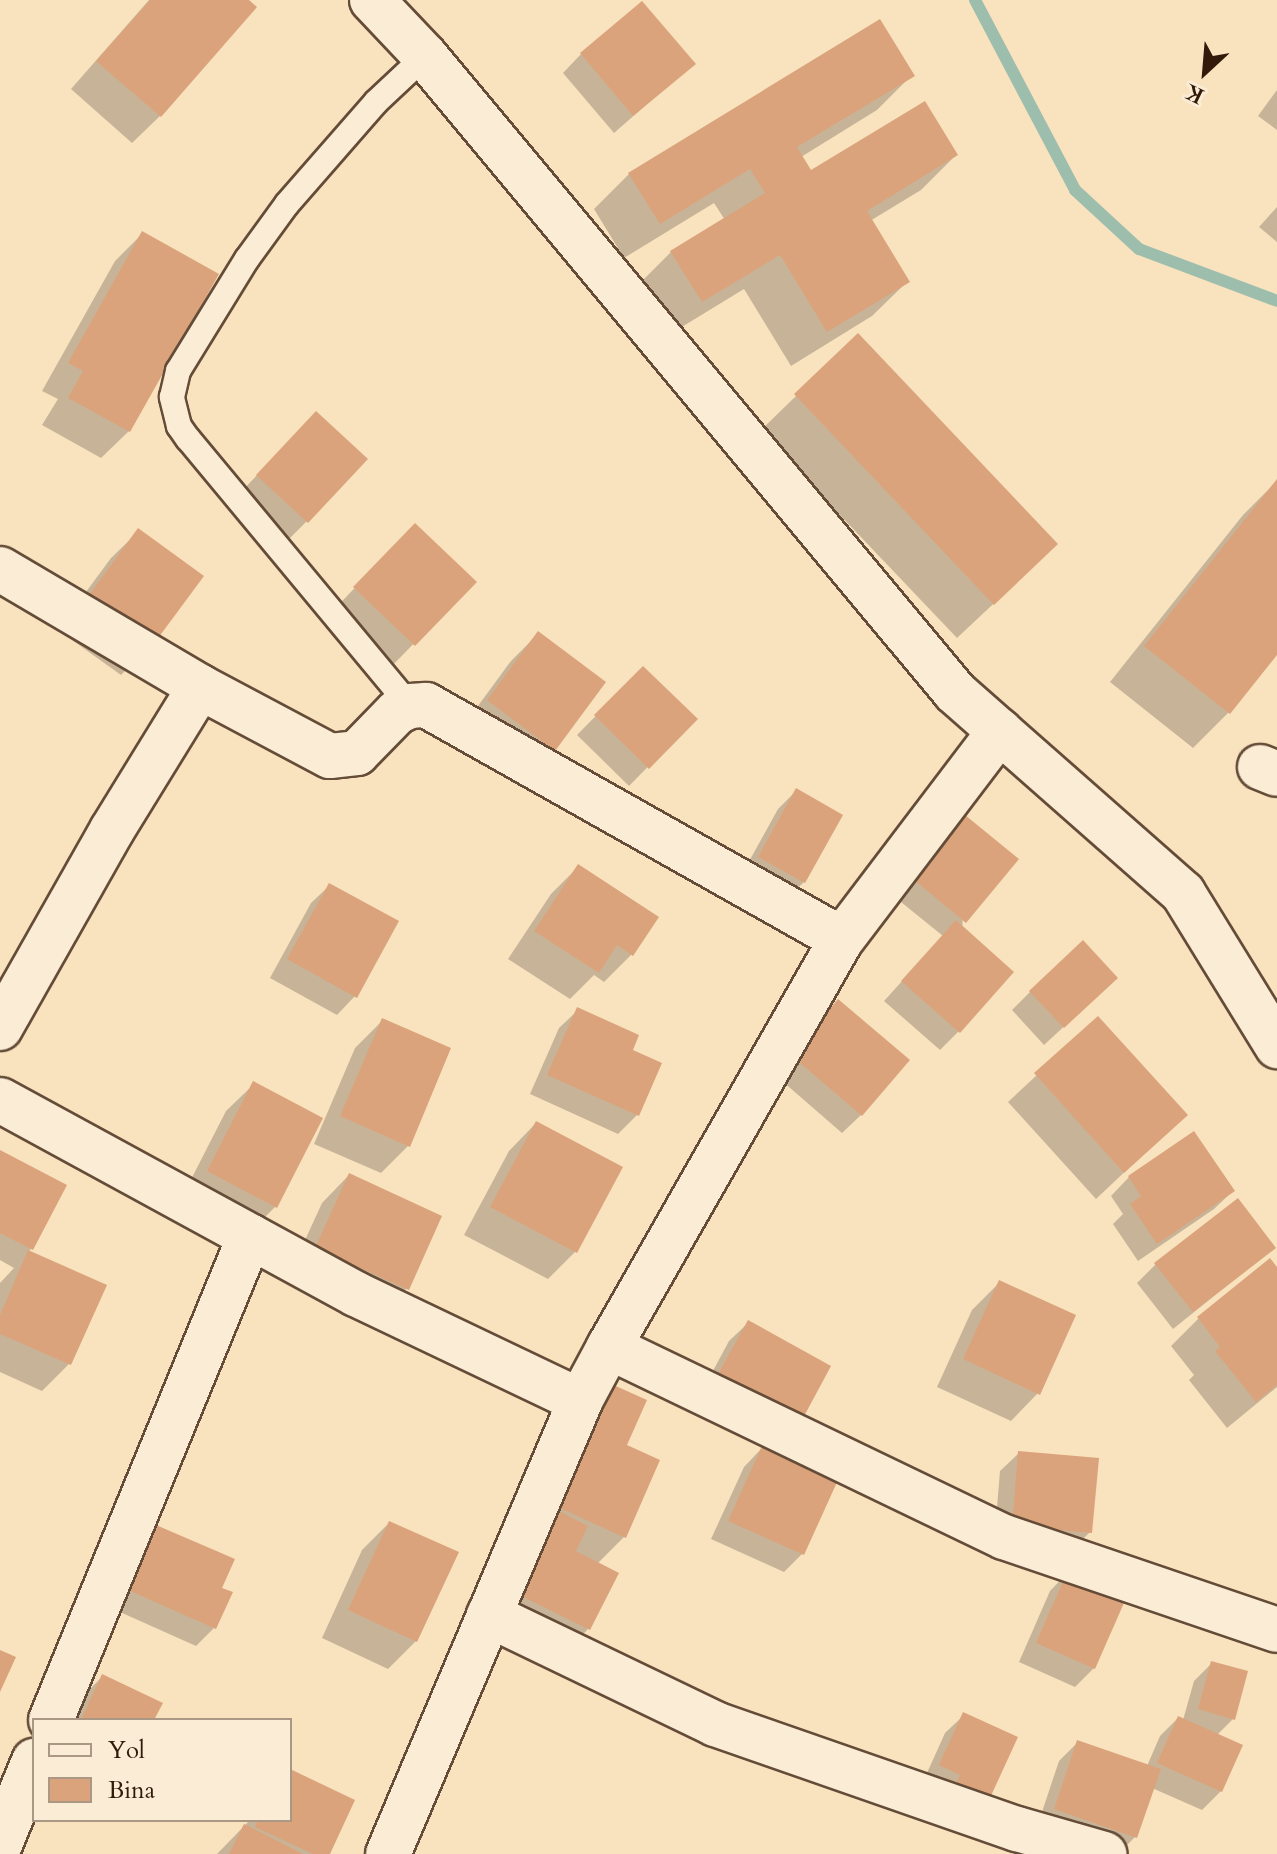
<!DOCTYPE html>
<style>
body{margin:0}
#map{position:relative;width:1277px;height:1854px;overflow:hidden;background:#f9e2be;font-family:Cardo,serif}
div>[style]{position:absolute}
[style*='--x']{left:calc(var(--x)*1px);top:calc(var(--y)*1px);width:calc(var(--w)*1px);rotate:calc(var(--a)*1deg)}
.shadow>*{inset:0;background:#0003}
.stream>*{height:12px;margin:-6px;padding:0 6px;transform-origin:6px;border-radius:6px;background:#9ebead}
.building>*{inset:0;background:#dba37b}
.roads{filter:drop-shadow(2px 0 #644c38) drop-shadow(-2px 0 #644c38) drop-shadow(0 2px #644c38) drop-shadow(0 -2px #644c38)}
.lane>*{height:24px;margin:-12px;padding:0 12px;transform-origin:12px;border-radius:12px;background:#fbecd5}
.street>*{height:44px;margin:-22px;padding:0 22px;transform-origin:22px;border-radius:22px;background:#fbecd5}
.secondary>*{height:44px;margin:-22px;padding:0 22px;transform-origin:22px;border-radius:22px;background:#fbecd5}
span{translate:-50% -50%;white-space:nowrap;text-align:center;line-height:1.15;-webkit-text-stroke:8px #fbecd5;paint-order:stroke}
.legend{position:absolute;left:32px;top:1718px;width:260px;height:104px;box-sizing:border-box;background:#fbecd5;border:2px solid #ab9884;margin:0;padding:10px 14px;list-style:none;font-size:24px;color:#321a0b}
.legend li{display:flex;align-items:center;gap:16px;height:40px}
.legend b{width:40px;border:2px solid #ab9884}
.north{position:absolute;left:1165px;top:32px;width:80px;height:80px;-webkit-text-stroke:6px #fbecd5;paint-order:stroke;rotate:206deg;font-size:22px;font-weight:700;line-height:32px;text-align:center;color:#321a0b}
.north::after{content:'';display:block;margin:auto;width:28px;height:36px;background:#321a0b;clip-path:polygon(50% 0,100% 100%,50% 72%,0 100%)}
</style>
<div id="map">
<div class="shadow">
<div style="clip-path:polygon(149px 0,246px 0,160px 116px,132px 143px,71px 89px)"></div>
<div style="clip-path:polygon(581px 54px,693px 64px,614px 133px,563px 73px)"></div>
<div style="clip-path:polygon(912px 75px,877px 110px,801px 157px,811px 173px,956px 155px,921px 190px,870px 221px,908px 281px,872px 316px,791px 366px,744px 289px,667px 336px,636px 287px,671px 252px,725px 220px,714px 203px,624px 258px,594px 209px,629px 174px)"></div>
<div style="clip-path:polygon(1277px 90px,1277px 130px,1258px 116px)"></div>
<div style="clip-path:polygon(1277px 207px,1277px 242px,1259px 227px)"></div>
<div style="clip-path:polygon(142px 234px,129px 431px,101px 458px,42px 425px,58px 399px,42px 391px,115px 261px)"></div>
<div style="clip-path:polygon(858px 336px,1020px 579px,957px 638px,760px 431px)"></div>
<div style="clip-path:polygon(298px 432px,307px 521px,288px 540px,239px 494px)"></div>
<div style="clip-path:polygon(1277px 481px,1277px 652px,1228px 713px,1193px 748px,1110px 682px,1243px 515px)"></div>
<div style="clip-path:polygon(139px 531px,148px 648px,121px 675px,58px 630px,111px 558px)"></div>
<div style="clip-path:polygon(388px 553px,474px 582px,386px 672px,328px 616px)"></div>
<div style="clip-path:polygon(538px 634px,554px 749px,527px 777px,461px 729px,511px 661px)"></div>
<div style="clip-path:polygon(643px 668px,695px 719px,629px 786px,577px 735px)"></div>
<div style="clip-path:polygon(796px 791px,804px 882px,785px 900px,741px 876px,778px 809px)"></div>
<div style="clip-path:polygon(966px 818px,959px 1031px,940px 1050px,884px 1001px,943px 936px,896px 898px)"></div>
<div style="clip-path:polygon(578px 867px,632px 954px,604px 982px,594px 975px,570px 999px,508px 959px,551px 894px)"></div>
<div style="clip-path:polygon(330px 885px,355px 996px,337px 1015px,270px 978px,311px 903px)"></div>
<div style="clip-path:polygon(1030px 992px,1097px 996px,1044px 1045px,1012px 1010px)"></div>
<div style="clip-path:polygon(578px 1010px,630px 1051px,660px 1064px,637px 1115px,618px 1134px,530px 1094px,559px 1028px)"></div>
<div style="clip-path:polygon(1098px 1018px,1185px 1115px,1096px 1199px,1008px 1102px)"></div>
<div style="clip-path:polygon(820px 1020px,861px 1115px,842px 1133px,774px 1074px)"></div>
<div style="clip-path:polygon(382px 1021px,408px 1146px,381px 1173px,314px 1144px,355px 1048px)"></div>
<div style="clip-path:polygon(254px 1084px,275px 1207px,248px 1234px,181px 1199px,226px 1111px)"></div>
<div style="clip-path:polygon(536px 1123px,620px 1168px,575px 1252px,548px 1279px,464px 1235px,509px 1151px)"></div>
<div style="clip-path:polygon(0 1152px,31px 1249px,28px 1252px,69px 1364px,42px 1391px,0 1372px,0 1283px,14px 1268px,0 1260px)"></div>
<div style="clip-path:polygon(349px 1175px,407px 1288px,380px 1316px,289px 1275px,322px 1203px)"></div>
<div style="clip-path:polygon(1129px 1177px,1233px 1191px,1214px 1209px,1138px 1261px,1113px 1224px,1123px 1214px,1111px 1196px)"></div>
<div style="clip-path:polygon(1274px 1248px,1173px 1329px,1137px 1283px,1156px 1264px)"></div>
<div style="clip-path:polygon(1270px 1261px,1277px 1270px,1277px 1387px,1227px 1428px,1189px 1380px,1194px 1375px,1171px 1346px,1198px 1319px)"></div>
<div style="clip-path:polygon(1000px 1282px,1038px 1393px,1011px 1421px,937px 1387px,972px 1310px)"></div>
<div style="clip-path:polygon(748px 1323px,800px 1419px,701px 1393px,729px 1341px)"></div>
<div style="clip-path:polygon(624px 1446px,624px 1537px,597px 1564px,617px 1574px,588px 1629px,570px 1648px,498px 1611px,529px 1534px)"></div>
<div style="clip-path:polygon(762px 1448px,802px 1554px,784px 1572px,711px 1539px,744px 1467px)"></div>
<div style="clip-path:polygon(1019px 1453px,1090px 1532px,1072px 1550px,994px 1544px,1000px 1471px)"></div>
<div style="clip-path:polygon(389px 1523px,456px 1553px,416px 1641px,388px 1669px,322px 1638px,362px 1550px)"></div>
<div style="clip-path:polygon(157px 1527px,214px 1628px,196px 1646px,111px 1608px,138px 1546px)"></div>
<div style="clip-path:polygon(1068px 1572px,1094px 1668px,1075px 1687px,1019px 1662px,1050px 1591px)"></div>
<div style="clip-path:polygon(1212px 1663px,1233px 1719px,1217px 1735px,1221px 1791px,1202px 1810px,1152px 1788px,1135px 1837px,1118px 1854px,1037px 1827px,1059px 1761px,1078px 1742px,1147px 1766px,1160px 1736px,1178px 1718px,1183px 1720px,1194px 1681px)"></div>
<div style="clip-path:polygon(102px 1677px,152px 1720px,72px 1720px,84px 1695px)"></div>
<div style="clip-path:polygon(964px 1715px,982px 1810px,922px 1784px,945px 1733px)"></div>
<div style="clip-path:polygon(290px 1772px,328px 1854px,217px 1854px,250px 1820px,290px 1820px)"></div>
</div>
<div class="stream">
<div style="--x:975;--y:0;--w:215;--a:62.2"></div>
<div style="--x:1075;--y:190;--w:87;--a:42.7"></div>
<div style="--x:1139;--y:249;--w:147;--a:20.6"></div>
</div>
<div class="building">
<div style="clip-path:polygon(150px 0,249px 0,257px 7px,161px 117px,96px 61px)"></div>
<div style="clip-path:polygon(642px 1px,696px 64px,633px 116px,580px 53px)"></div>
<div style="clip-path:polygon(880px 19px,915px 76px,797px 147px,811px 170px,925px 101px,958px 155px,867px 211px,910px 282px,827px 332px,780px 255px,702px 302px,670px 251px,765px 193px,750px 169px,660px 224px,628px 173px)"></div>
<div style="clip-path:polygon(142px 231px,219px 274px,130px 432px,68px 398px,83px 371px,68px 363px)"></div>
<div style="clip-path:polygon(858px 333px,1058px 544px,994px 605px,794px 394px)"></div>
<div style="clip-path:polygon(316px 411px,368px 459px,308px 523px,256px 475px)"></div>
<div style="clip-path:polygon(1277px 479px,1277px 655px,1230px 714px,1144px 646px)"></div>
<div style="clip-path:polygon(415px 523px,477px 582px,415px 646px,353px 587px)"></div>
<div style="clip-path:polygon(138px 528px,204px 576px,150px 649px,84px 602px)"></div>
<div style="clip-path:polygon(538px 631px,606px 682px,555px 751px,487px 700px)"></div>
<div style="clip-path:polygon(643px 666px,698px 719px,649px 769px,594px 715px)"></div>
<div style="clip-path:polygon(796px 788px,843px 815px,805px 883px,758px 857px)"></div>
<div style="clip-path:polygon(965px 815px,1019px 859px,966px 923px,913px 879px)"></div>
<div style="clip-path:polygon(578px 864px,659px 917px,633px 956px,617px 945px,599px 973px,534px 931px)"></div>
<div style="clip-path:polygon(329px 883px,399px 921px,357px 998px,287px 959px)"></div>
<div style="clip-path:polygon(956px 920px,1014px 972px,960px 1033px,901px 981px)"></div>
<div style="clip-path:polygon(1083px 940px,1118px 978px,1064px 1028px,1029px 991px)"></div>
<div style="clip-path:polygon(838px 999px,910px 1060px,862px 1116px,791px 1055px)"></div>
<div style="clip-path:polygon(577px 1007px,639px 1035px,633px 1050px,662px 1063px,639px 1116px,547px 1075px)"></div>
<div style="clip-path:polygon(1098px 1016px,1188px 1115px,1124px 1173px,1034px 1073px)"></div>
<div style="clip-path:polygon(382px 1018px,451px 1048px,410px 1147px,340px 1116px)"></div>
<div style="clip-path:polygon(253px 1081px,323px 1118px,277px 1208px,207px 1171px)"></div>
<div style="clip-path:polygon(536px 1121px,623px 1167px,577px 1253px,490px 1207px)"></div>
<div style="clip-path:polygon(1194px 1131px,1235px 1191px,1157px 1244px,1130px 1204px,1141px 1196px,1128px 1176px)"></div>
<div style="clip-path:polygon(0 1150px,67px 1185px,33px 1250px,0 1233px)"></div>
<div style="clip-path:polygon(349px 1173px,442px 1216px,409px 1290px,315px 1248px)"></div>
<div style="clip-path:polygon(1238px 1198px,1276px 1248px,1193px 1312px,1154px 1263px)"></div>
<div style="clip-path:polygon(28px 1250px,107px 1285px,71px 1365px,0 1334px,0 1315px)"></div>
<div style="clip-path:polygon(1270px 1258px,1277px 1267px,1277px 1385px,1256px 1402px,1215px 1351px,1220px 1347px,1197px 1317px)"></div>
<div style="clip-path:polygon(999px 1280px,1076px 1315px,1040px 1395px,963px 1359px)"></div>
<div style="clip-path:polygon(748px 1320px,831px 1366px,802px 1420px,718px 1374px)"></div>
<div style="clip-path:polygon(609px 1383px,647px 1400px,627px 1445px,660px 1460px,626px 1538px,555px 1506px)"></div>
<div style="clip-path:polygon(762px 1446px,838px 1480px,804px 1555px,728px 1521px)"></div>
<div style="clip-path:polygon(1018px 1451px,1099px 1458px,1092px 1533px,1012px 1526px)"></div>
<div style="clip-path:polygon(557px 1510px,588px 1526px,576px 1551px,619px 1573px,590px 1630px,515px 1593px)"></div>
<div style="clip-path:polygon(389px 1521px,459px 1552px,417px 1642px,348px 1610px)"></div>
<div style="clip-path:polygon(156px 1525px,235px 1559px,222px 1588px,233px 1592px,216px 1629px,128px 1590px)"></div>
<div style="clip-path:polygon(1068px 1570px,1127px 1596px,1095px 1669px,1036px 1643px)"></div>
<div style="clip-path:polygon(0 1650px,16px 1657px,0 1692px)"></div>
<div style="clip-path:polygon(1211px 1661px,1248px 1671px,1235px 1720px,1198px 1709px)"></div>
<div style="clip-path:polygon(102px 1674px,163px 1703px,154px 1720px,81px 1720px)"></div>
<div style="clip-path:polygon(963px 1712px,1018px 1737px,984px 1811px,951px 1795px,960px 1775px,939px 1765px)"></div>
<div style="clip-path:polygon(1178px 1716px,1243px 1745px,1222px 1792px,1157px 1763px)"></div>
<div style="clip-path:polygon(1077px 1740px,1161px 1769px,1137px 1838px,1054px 1809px)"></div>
<div style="clip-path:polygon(290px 1769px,355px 1800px,330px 1854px,313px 1854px,255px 1827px,258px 1820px,290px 1820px)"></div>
<div style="clip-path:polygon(244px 1824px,303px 1854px,229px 1854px)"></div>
</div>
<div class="roads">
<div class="lane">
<div style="--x:410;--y:706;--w:347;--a:-129.7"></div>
<div style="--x:188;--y:439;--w:16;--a:-125"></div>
<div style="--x:179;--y:426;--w:30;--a:-104"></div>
<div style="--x:172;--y:397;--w:27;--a:-77"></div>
<div style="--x:178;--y:371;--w:132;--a:-58.4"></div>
<div style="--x:247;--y:259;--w:68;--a:-54"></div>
<div style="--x:287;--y:204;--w:135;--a:-48.9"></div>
<div style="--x:376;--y:102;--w:67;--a:-43.2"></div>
</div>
<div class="street">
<div style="--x:0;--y:569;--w:232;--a:30.5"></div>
<div style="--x:200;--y:687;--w:147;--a:28"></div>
<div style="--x:330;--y:756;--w:27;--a:-6"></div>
<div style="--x:357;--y:753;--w:57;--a:-45.7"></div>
<div style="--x:397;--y:712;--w:14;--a:-25"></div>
<div style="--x:410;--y:706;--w:16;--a:-4"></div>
<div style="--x:426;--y:705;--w:477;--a:29.4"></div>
<div style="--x:1260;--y:767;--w:18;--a:22"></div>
<div style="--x:0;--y:1028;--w:227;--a:-60.5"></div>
<div style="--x:112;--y:830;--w:168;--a:-58.4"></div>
<div style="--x:0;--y:1100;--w:405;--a:28.6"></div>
<div style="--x:356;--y:1294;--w:248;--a:25.5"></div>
<div style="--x:609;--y:1347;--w:438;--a:25.7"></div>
<div style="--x:1004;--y:1537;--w:288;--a:18.8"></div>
<div style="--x:489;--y:1615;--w:251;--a:25.7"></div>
<div style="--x:715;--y:1724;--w:320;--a:19.2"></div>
<div style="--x:1017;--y:1829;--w:91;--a:16"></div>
<div style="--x:51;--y:1720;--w:523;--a:-67.65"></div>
<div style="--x:0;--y:1844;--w:90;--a:-67.7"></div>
<div style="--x:388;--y:1854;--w:492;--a:-67"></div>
<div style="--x:580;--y:1401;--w:61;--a:-61.8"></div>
<div style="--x:609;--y:1347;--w:470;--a:-60.3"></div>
<div style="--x:842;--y:939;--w:261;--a:-52.8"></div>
</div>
<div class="secondary">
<div style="--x:372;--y:0;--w:77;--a:46.6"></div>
<div style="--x:425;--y:56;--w:828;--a:50.19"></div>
<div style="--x:955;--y:692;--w:304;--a:41.4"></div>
<div style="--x:1183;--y:893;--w:180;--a:58.4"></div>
</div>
</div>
<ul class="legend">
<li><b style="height:10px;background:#fbecd5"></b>Yol</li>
<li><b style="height:22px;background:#dba37b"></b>Bina</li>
</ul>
<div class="north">K</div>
</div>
